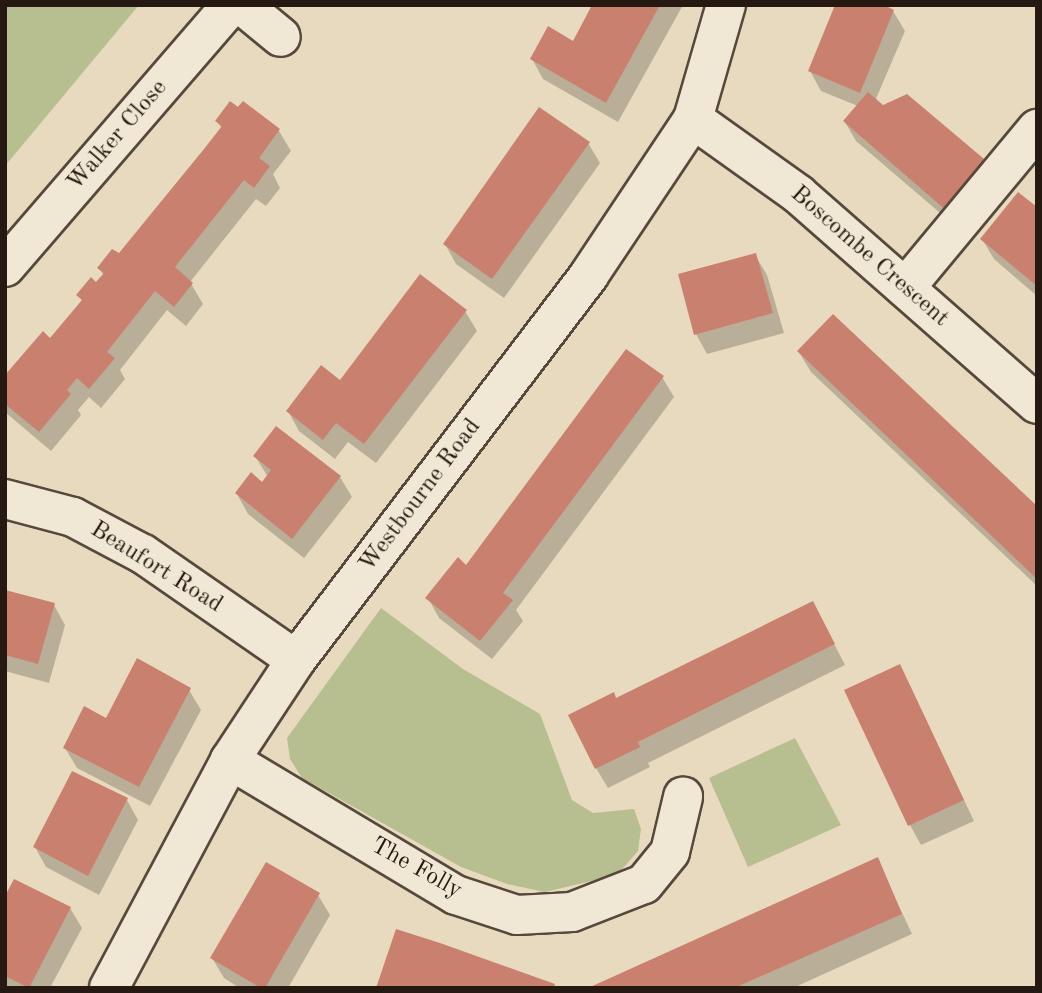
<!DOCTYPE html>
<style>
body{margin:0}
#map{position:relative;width:1042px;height:993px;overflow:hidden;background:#e8dabe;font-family:"Old Standard TT",serif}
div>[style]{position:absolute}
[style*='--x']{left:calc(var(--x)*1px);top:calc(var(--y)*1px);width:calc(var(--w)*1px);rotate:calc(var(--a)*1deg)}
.green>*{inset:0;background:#b7bf90}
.shadow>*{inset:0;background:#0003}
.building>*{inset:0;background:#ca806f}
.roads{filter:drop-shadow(2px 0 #56493c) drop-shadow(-2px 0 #56493c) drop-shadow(0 2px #56493c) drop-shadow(0 -2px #56493c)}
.minor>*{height:38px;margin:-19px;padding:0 19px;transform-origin:19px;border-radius:19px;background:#f0e7d5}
span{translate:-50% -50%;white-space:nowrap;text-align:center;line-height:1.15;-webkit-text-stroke:5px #f0e7d5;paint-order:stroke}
.street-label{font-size:24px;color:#251911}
.frame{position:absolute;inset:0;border:7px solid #251911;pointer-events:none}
</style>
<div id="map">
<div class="green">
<div style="clip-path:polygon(5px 5px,139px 5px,5px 166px)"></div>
<div style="clip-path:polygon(381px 608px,463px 669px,540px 714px,572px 800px,593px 813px,634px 809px,641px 829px,638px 851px,617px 875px,545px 892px,507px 884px,461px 867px,302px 778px,290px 759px,287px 738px)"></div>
<div style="clip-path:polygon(795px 738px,841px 825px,748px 867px,709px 778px)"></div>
</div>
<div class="shadow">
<div style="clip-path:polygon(595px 5px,683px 5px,618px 122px,543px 79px,532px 59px,574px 43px)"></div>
<div style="clip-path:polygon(893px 11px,905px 31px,875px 101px,960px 230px,856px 141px,845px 122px,858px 106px,821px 91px,810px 71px)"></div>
<div style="clip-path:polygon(243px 103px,279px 131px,291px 151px,273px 174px,280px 188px,266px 206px,256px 199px,190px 282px,203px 304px,186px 326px,167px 310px,120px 370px,125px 379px,101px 408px,89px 397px,78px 410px,81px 415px,51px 451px,5px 412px,5px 378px,51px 340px,82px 301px,79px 295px,104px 276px,99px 268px,119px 256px,222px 129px,217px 121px)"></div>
<div style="clip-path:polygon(588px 143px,600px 163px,504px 298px,456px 264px,445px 244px)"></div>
<div style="clip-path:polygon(1037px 209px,1037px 296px,994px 259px,982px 239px)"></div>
<div style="clip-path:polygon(755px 255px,767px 275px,784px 333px,707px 354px,696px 334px)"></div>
<div style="clip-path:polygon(465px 311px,477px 331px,376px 463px,348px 442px,335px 459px,299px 431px,288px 411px)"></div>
<div style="clip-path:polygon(799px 352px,1037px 508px,1037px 586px,811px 372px)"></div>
<div style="clip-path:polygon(662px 377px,674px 397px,516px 610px,523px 621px,492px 659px,439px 618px,428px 598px,467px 567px)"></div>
<div style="clip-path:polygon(255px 456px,340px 477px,352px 497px,304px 558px,248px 514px,237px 494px,262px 484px,268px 477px)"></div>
<div style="clip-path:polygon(5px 591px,54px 605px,65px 625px,49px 683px,5px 671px)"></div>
<div style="clip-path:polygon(813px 603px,845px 665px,648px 763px,650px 767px,608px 788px,596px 768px,616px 700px)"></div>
<div style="clip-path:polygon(910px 686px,974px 821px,921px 845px,910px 825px)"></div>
<div style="clip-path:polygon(189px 690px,201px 710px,150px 806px,77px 768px,65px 748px,107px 720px)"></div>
<div style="clip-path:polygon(127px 800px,138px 820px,99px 895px,46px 867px,35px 847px)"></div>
<div style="clip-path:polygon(877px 859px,912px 934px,793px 988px,592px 988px)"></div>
<div style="clip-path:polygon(318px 895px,330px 915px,288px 988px,240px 988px,224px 978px,212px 958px)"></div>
<div style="clip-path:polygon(5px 900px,70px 908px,82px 928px,50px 988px,5px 988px)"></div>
</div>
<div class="building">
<div style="clip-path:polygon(592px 5px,660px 5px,606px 103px,530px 59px,548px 26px,573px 41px)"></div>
<div style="clip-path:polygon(835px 5px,884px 5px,894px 10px,860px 93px,808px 71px)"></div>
<div style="clip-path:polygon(868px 92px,883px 105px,907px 94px,990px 164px,948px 212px,843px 121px)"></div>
<div style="clip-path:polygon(230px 101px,238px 107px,243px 101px,280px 129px,259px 158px,270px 166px,254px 188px,244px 180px,175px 267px,193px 283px,174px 307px,155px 291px,107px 352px,115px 358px,89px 389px,77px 378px,67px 390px,71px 394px,39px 432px,5px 404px,5px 375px,43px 331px,50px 338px,82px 300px,76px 295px,91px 277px,96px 282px,104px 273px,97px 268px,112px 249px,119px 253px,204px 149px,222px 126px,215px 121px)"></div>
<div style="clip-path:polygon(539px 107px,590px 142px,492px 279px,443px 244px)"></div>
<div style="clip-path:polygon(1018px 192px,1037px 207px,1037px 286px,980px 239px)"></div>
<div style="clip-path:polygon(756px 253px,773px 313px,694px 335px,678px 274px)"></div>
<div style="clip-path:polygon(420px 274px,467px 310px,364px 444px,336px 423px,323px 440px,286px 411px,321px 365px,340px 380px)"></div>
<div style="clip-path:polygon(833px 314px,1037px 506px,1037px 579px,797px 351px)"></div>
<div style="clip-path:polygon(626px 349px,664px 376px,503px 593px,513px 600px,480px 641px,425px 598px,458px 557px,466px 565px)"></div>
<div style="clip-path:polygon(276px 426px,341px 476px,292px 539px,235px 493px,251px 472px,262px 482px,271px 470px,253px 456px)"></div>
<div style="clip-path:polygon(5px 590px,55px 603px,38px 664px,5px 655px)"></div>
<div style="clip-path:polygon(813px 601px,835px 644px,638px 742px,640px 747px,595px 769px,568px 715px,614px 692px,616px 698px)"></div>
<div style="clip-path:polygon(137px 658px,191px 688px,139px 787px,63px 748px,84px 706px,106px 718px)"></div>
<div style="clip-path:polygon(900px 664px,964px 800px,908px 826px,844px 690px)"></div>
<div style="clip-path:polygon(72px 771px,128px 798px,88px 876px,33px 847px)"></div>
<div style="clip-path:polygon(878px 857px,902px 914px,734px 988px,588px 988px)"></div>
<div style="clip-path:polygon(266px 862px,320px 893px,265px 988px,261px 988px,210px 958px)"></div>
<div style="clip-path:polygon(14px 879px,71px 907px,29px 988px,5px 976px,5px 896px)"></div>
<div style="clip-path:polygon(396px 929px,440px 943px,555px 984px,554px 988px,376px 988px)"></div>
</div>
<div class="roads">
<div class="minor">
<div style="--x:242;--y:5;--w:50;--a:39.4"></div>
<div style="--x:693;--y:119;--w:129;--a:35.5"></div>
<div style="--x:798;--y:194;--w:318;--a:41.3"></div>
<div style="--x:5;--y:267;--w:346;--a:-49.2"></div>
<div style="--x:905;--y:288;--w:207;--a:-50.3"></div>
<div style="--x:5;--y:499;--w:70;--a:14.8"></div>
<div style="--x:73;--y:517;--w:79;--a:27.9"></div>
<div style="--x:143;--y:554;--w:186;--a:34.7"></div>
<div style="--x:230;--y:760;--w:263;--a:30.9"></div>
<div style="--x:456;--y:895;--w:64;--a:18.2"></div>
<div style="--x:517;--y:915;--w:55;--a:-3.1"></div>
<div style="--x:572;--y:912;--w:77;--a:-21.3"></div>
<div style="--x:644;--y:884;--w:41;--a:-50.9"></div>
<div style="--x:670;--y:852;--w:57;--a:-76.7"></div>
<div style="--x:109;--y:988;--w:258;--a:-62"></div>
<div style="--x:230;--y:760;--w:120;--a:-56.6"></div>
<div style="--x:296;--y:660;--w:484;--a:-52.7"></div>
<div style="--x:589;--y:275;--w:187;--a:-56.3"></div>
<div style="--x:693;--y:119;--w:119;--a:-73.9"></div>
</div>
</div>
<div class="street-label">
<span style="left:118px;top:136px;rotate:-49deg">Walker Close</span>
<span style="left:869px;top:257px;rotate:41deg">Boscombe Crescent</span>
<span style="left:421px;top:496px;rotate:-53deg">Westbourne Road</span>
<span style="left:156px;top:568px;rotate:32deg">Beaufort Road</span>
<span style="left:416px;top:869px;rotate:29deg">The Folly</span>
</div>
<div class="frame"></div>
</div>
